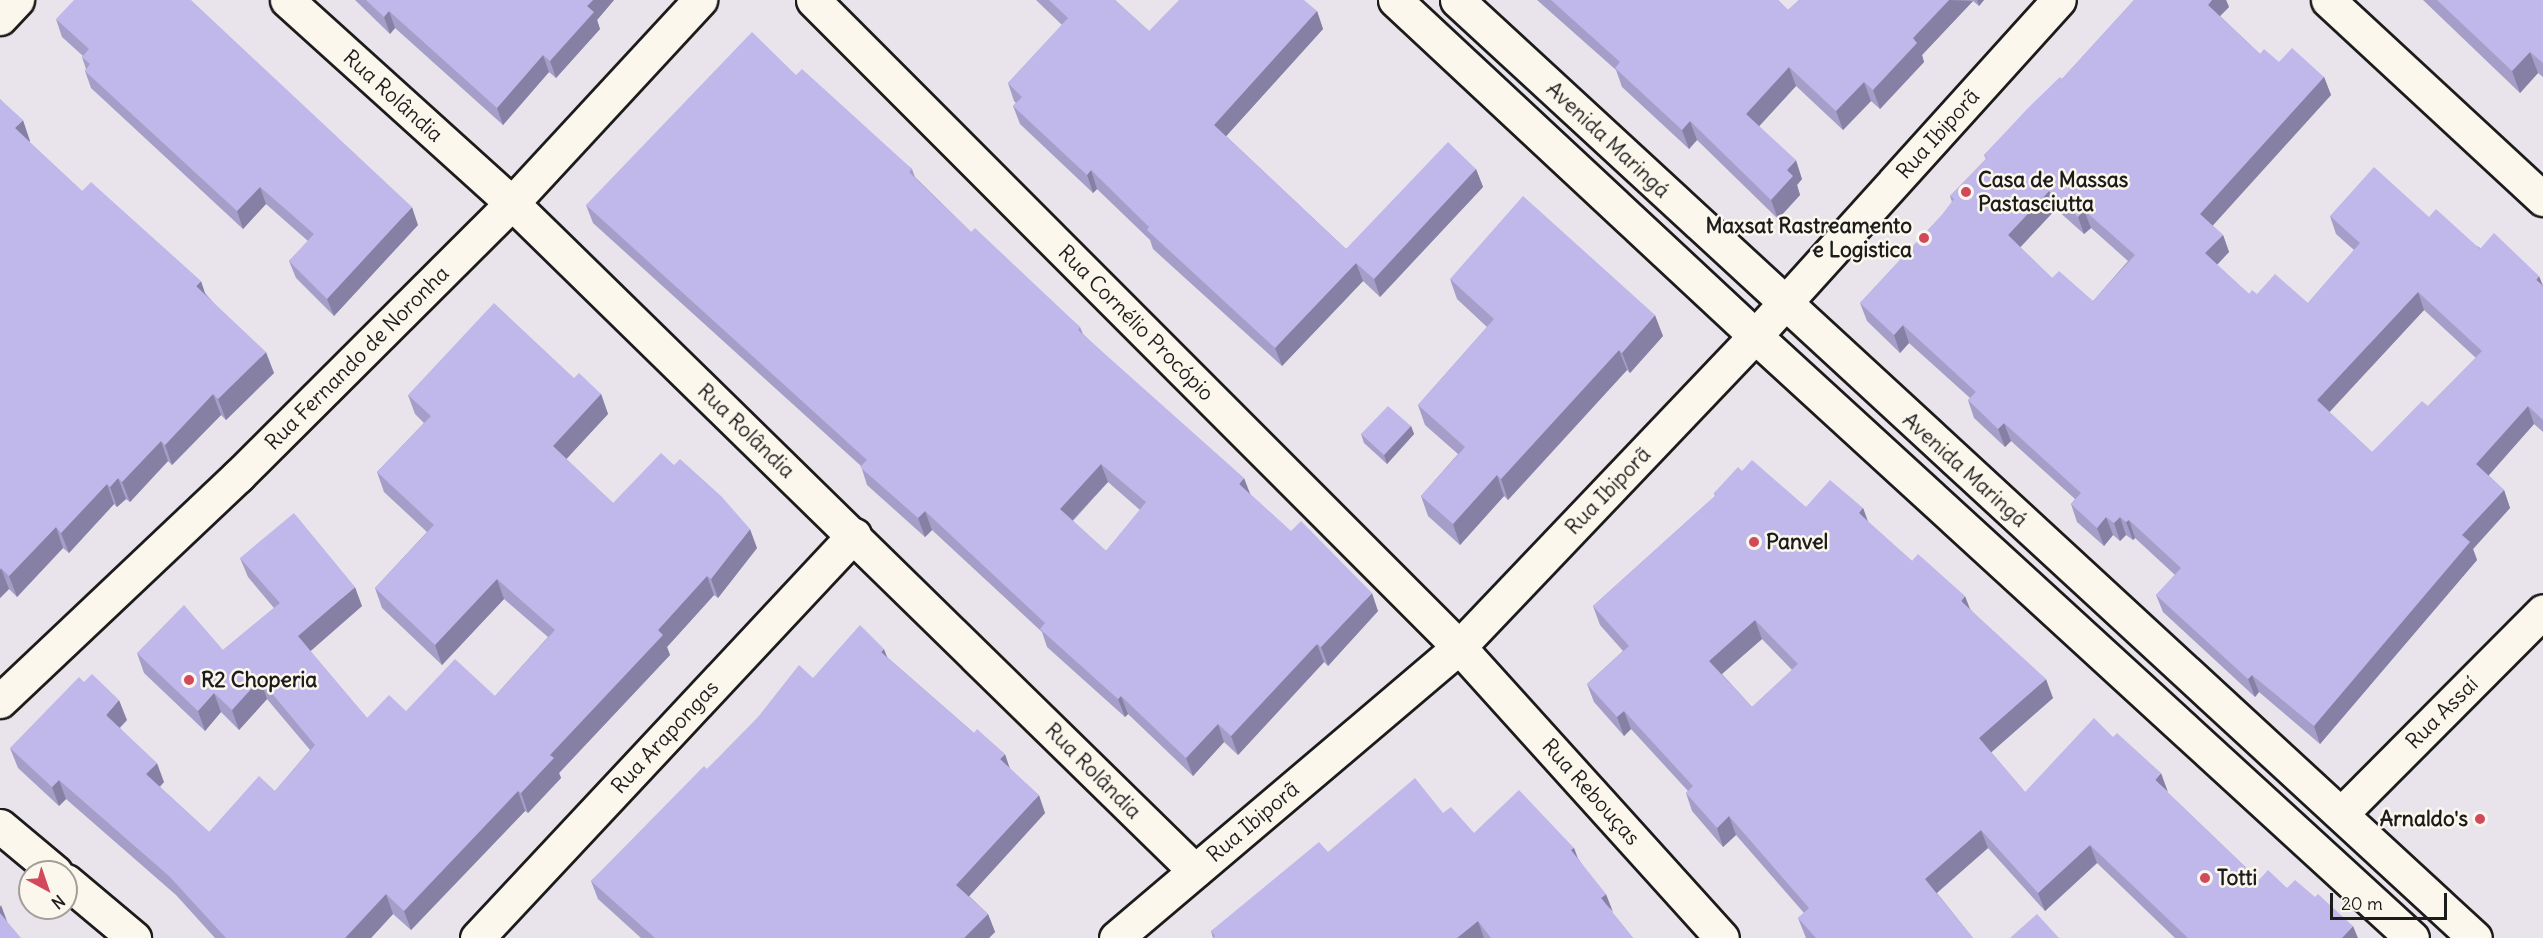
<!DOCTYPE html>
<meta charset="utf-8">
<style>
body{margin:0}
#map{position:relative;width:2543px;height:938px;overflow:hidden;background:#e9e4eb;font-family:Delius,sans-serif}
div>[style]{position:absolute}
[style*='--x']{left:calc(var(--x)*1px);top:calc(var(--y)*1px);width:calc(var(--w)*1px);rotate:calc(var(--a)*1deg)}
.roads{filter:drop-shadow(2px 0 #1c1c1c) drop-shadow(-2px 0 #1c1c1c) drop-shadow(0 2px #1c1c1c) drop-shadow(0 -2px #1c1c1c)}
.street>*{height:33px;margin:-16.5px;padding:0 16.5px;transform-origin:16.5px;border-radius:16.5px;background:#fbf7ec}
.secondary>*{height:33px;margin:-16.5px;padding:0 16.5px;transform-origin:16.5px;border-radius:16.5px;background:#fbf7ec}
.wall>*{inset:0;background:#a59ec9}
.shaded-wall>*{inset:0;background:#8681a4}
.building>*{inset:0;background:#c0b8ea}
.dots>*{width:16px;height:16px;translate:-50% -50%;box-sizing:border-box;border:3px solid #fbf7ec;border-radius:50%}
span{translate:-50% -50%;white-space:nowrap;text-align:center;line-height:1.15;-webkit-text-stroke:5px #fbf7ec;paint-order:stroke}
.street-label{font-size:21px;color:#1c1c1c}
.poi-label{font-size:21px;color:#1c1c1c;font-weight:700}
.left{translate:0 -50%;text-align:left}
.right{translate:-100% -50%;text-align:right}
.north{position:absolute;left:18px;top:860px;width:60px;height:60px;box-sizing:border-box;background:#fbf7ec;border:2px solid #a29f99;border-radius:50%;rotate:140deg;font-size:16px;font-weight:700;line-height:24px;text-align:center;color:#1c1c1c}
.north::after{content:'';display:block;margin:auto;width:21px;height:27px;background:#d1495b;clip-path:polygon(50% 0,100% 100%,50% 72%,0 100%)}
.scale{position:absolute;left:2330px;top:893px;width:117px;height:27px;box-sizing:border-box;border:3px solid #1c1c1c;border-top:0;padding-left:8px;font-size:18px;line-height:21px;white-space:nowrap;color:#1c1c1c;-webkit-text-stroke:4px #fbf7ec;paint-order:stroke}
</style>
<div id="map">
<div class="roads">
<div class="street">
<div style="--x:287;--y:0;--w:303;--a:42.1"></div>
<div style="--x:512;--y:203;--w:955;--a:44.36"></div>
<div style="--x:813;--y:0;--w:914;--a:45.04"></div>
<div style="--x:1459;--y:647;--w:392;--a:47.9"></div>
<div style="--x:2328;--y:0;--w:293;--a:42.8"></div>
<div style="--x:0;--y:18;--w:25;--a:-47"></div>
<div style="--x:2341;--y:814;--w:286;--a:-45.1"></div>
<div style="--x:0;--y:826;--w:72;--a:39.9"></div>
<div style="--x:66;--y:881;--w:89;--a:40"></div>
<div style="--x:477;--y:938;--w:552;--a:-46.91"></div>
<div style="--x:1116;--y:938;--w:450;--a:-40.3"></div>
<div style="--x:1459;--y:647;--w:429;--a:-46.4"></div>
<div style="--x:1755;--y:336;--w:453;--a:-47.9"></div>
</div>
<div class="secondary">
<div style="--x:1395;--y:0;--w:492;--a:43"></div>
<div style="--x:1755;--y:336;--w:891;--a:42.5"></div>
<div style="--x:1457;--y:0;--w:1384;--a:42.66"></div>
<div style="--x:0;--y:701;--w:328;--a:-43.4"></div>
<div style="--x:238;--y:476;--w:387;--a:-44.9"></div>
<div style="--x:512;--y:203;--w:277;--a:-47.2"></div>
</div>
</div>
<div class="wall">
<div style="clip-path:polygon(355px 0,614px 0,597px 20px,600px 29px,556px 78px,549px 72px,503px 125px,395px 28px,390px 34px)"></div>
<div style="clip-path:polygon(1036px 0,1115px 0,1149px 31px,1317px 11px,1323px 29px,1226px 136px,1346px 249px,1476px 169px,1483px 187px,1380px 297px,1363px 281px,1282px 366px,1153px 249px,1150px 240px,1097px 189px,1093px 193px,1020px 124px,1013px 106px,1016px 103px,1014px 101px,1008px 83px,1062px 25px)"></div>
<div style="clip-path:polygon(1537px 0,1778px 0,1788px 10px,1799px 0,1984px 0,1979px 6px,1973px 1px,1922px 55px,1924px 62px,1880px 109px,1871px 101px,1843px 130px,1796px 86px,1759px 126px,1802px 179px,1797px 185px,1800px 195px,1778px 219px,1697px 140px,1689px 149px,1622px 87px,1616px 70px)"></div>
<div style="clip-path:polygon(evenodd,2134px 0,2226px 0,2229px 7px,2220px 16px,2260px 54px,2279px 62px,2324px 77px,2331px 95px,2212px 225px,2223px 235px,2229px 252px,2217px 265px,2249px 294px,2257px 294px,2308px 303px,2354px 250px,2336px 234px,2330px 216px,2429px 217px,2543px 286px,2543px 432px,2534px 424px,2488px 475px,2504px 490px,2510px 508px,2473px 549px,2477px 560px,2320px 744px,2259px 692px,2255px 697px,2163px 612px,2156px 595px,2175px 575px,2135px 538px,2133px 540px,2126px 535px,2120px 541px,2113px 535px,2104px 546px,2077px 522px,2071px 504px,2075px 499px,2011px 441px,2005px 447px,1974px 418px,1968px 400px,1970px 398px,1909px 343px,1900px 353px,1867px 321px,1860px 303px,1942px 215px,1952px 202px,1950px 196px,1986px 159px,1984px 155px,2062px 79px,2134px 0,2056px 209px,2084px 234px,2091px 228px,2128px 261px,2093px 301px,2052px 278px,2020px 247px,2056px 209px,2134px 0,2424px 310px,2476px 358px,2428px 406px,2372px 452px,2329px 412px,2424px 310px)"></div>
<div style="clip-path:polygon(2423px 0,2543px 0,2543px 77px,2538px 73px,2520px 93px)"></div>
<div style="clip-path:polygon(56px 19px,418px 225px,334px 316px,296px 278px,289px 261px,308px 241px,266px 204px,243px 229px,91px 88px,85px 71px,86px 69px,82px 57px,83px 56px,62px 37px)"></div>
<div style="clip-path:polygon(evenodd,796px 75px,912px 169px,915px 177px,971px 232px,1080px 327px,1083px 334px,1250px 494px,1378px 611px,1328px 666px,1324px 662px,1238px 755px,1224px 742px,1193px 776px,1128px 714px,1125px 717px,1047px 647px,1042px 632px,932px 530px,925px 537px,867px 485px,861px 466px,593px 223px,586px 205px,796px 75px,1108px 482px,1140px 510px,1106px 551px,1073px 521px,1108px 482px)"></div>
<div style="clip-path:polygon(0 99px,30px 141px,29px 142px,82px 191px,206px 294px,274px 373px,226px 420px,221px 415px,172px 465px,168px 461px,130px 502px,126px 499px,117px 507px,114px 504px,69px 553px,63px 548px,17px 597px,9px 589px,0 598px)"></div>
<div style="clip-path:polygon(1450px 279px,1663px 336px,1630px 373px,1627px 370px,1508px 500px,1504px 496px,1460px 545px,1428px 516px,1421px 496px,1458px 454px,1425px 425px,1418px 405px,1487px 327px,1457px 299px)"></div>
<div style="clip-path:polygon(574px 378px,601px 394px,608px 414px,566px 459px,613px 503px,757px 548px,718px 598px,714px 595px,667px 647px,670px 655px,559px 773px,561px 778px,528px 813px,525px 811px,411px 930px,393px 914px,371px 938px,215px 938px,176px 895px,66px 799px,59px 806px,18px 768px,10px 748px,127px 720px,120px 728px,164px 782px,160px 787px,209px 832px,275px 791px,310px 750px,267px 699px,239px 730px,221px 712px,205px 731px,144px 673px,137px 653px,223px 650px,274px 608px,248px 577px,240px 558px,362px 606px,310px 651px,367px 718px,495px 696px,548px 637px,504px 599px,442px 665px,382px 608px,375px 588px,427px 532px,384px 492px,377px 472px,424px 423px,415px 414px,408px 395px)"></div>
<div style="clip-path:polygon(1411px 426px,1414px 434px,1387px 464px,1364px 443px,1361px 434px)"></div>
<div style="clip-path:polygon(evenodd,1742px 471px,1806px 507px,1863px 508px,1868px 522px,1912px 561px,1971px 610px,2053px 698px,1991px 752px,2025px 792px,2167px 792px,2259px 880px,2287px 888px,2358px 938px,2175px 938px,2097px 863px,2045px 911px,1988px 848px,1937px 893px,1973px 938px,1806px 938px,1798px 918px,1804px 913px,1736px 835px,1723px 847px,1692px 811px,1686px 793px,1688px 791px,1631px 729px,1624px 736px,1594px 702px,1587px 684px,1623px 651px,1600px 625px,1593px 606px,1715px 496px,1714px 493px,1742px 471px,1762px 639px,1792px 670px,1752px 707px,1722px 674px,1762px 639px)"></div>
<div style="clip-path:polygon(887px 657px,974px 733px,1009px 767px,1045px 813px,969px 896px,988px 914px,995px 932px,989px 938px,641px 938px,598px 899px,591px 881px,707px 769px,813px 678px)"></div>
<div style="clip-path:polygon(1443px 813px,1474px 833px,1574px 848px,1578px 858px,1612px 912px,1633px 938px,1213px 938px,1211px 931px,1328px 852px)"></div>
</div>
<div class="shaded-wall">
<div style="clip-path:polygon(593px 0,614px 0,597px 20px,600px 29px,556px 78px,550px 61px,587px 6px)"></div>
<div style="clip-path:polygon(1949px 0,1973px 1px,1922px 55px,1924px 62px,1880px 109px,1873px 90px,1913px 38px)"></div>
<div style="clip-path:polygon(1977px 0,1984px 0,1979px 6px)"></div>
<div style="clip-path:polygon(2212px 0,2226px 0,2229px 7px,2214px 22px,2208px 5px)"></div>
<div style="clip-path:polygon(389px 11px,395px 28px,390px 34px,384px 17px)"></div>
<div style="clip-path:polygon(1317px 11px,1323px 29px,1220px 143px,1214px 125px)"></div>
<div style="clip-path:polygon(2530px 52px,2538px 73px,2520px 93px,2512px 71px)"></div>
<div style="clip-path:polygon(543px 55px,549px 72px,503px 125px,497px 108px)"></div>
<div style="clip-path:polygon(1789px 67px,1796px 86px,1753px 133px,1746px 114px)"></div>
<div style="clip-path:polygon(2324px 77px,2331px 95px,2207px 232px,2200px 214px)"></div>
<div style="clip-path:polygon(1864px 82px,1871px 101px,1843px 130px,1836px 111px)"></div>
<div style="clip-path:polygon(23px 120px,30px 141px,22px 149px,15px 128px)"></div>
<div style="clip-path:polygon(1690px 121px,1697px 140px,1689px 149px,1682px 130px)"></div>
<div style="clip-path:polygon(1796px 160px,1802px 179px,1797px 185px,1800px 195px,1778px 219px,1771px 200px,1787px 170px)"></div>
<div style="clip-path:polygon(1476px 169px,1483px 187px,1380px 297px,1374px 279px)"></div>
<div style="clip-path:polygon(1091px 170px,1097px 189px,1093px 193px,1087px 175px)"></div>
<div style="clip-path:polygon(260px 187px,266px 204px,243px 229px,237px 211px)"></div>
<div style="clip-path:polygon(2049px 191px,2056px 209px,2015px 253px,2008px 235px)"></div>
<div style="clip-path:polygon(412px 207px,418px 225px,334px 316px,327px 299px)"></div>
<div style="clip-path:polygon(2084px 210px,2091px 228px,2084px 234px,2078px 217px)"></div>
<div style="clip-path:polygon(2223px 235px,2229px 252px,2211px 271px,2205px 253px)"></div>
<div style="clip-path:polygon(1356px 263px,1363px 281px,1282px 366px,1275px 348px)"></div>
<div style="clip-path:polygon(2539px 276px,2543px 286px,2536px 280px)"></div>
<div style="clip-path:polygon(201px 281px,208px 302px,196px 286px)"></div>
<div style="clip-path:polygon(2418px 292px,2424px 310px,2324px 418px,2317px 400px)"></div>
<div style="clip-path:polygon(1655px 315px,1663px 336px,1630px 373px,1622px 353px)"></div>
<div style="clip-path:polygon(1903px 325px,1909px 343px,1900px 353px,1894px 335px)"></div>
<div style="clip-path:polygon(1619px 350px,1627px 370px,1508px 500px,1501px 479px)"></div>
<div style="clip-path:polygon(266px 352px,274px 373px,226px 420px,218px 399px)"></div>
<div style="clip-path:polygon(213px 394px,221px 415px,172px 465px,165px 445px)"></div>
<div style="clip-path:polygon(601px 394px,608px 414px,560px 466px,553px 446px)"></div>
<div style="clip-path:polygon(2528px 406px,2534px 424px,2483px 482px,2476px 464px)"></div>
<div style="clip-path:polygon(2004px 423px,2011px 441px,2005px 447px,1998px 429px)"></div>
<div style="clip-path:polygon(1411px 426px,1414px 434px,1387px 464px,1384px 455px)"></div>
<div style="clip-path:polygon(161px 441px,168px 461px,130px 502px,122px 482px)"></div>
<div style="clip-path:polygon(1101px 464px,1108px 482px,1066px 527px,1060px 509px)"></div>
<div style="clip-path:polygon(1497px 475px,1504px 496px,1460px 545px,1453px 524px)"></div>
<div style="clip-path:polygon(118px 478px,126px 499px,117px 507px,110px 487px)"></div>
<div style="clip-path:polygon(1244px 478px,1251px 496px,1239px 484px)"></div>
<div style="clip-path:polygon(107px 484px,114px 504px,69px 553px,61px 533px)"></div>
<div style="clip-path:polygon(2504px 490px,2510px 508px,2473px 549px,2477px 560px,2320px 744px,2314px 726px,2462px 535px)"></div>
<div style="clip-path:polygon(1863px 508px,1870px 527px,1859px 513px)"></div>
<div style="clip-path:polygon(925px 511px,932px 530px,925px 537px,918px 518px)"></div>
<div style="clip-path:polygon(2106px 517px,2113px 535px,2104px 546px,2097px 528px)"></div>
<div style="clip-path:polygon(2120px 517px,2126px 535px,2120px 541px,2114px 523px)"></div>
<div style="clip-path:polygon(2129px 520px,2135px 538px,2133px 540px,2126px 522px)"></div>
<div style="clip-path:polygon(56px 527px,63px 548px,17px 597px,9px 576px)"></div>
<div style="clip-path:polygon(750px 529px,757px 548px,718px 598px,711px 579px)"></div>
<div style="clip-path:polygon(1px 568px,9px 589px,0 598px,0 570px)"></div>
<div style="clip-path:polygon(707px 576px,714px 595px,667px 647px,670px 655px,559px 773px,561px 778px,528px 813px,521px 793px,550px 755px,658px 630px)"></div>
<div style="clip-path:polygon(497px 579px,504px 599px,442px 665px,435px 645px)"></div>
<div style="clip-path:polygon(355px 587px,362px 606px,305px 656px,298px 636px)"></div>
<div style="clip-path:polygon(1372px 593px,1378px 611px,1328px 666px,1321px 647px)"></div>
<div style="clip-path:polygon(1965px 596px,1972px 614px,1961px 601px)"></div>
<div style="clip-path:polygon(1755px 620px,1762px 639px,1716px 679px,1709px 661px)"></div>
<div style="clip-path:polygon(1317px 644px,1324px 662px,1238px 755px,1231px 736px)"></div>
<div style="clip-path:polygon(884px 649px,891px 667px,881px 652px)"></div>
<div style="clip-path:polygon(2252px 675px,2259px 692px,2255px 697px,2248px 679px)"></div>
<div style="clip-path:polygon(260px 679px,267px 699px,239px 730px,232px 710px)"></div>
<div style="clip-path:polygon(2046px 679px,2053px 698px,1986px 757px,1979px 738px)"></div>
<div style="clip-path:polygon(214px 693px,221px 712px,205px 731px,198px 711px)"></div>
<div style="clip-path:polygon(1121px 696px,1128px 714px,1125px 717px,1118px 699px)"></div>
<div style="clip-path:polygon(119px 700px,127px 720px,113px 734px,106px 715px)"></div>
<div style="clip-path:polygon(1624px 711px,1631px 729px,1624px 736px,1617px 717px)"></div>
<div style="clip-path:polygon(1218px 724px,1224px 742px,1193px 776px,1186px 758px)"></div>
<div style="clip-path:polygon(1005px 754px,1011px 772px,1000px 759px)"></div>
<div style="clip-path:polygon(157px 763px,164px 782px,153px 793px,146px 774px)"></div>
<div style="clip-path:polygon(2161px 773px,2168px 792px,2155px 780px)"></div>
<div style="clip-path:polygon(59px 780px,66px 799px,59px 806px,52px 787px)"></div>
<div style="clip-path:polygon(518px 791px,525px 811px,411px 930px,404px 911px)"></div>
<div style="clip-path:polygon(1039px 795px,1045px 813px,963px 903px,956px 885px)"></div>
<div style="clip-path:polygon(1729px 816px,1736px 835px,1723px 847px,1717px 828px)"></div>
<div style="clip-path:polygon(1981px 830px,1988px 848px,1932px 897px,1925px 879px)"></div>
<div style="clip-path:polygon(2090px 845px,2097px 863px,2045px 911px,2038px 893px)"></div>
<div style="clip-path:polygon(1574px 848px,1580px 866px,1571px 850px)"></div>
<div style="clip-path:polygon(386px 894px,393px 914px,371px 938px,345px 938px)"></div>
<div style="clip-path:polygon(1606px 894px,1613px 912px,1601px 898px)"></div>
<div style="clip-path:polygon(1px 905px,8px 924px,0 917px,0 907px)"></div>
<div style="clip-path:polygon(988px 914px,995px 932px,989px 938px,964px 938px)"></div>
<div style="clip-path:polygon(1478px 921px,1484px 938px,1457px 938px)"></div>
<div style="clip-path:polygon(2353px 926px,2358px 938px,2342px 938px)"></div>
</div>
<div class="building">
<div style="clip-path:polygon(74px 0,191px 0,412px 207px,327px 299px,289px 261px,314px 234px,260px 187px,237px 211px,85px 71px,90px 64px,82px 57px,89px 49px,56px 19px)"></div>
<div style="clip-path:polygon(366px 0,593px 0,587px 6px,594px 12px,550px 61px,543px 55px,497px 108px,389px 11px,384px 17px)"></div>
<div style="clip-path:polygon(1049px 0,1115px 0,1149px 31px,1179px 0,1304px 0,1317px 11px,1214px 125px,1346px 249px,1448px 142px,1476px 169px,1374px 279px,1356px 263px,1275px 348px,1147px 230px,1149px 227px,1091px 170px,1087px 175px,1013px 106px,1022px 97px,1008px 83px,1068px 18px)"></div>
<div style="clip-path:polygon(1551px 0,1778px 0,1788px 10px,1799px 0,1949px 0,1913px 38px,1917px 43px,1873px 90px,1864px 82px,1836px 111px,1789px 67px,1746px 114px,1796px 160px,1787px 170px,1793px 176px,1771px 200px,1690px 121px,1682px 130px,1615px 68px,1620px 62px)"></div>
<div style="clip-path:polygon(evenodd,2134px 0,2212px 0,2208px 5px,2260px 54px,2264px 49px,2279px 62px,2292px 48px,2324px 77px,2200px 214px,2223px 235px,2205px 253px,2249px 294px,2252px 290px,2257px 294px,2275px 274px,2308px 303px,2360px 243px,2330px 216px,2374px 167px,2429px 217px,2436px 209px,2480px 249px,2494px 233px,2539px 276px,2536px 280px,2543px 287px,2543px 420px,2528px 406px,2476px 464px,2504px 490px,2462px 535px,2470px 542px,2314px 726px,2252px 675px,2248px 679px,2156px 595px,2181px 568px,2129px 520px,2126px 522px,2120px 517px,2114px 523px,2106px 517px,2097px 528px,2071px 504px,2081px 493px,2004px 423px,1998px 429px,1968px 400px,1976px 392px,1903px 325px,1894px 335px,1860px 303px,1942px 215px,1954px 199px,1950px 196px,1987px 158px,1984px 155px,2029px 107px,2060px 77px,2062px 79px,2134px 0,2049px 191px,2078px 217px,2084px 210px,2135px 255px,2093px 301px,2059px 271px,2052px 278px,2008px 235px,2049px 191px,2134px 0,2418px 292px,2482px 351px,2428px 406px,2422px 401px,2372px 452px,2317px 400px,2418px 292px)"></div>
<div style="clip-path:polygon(2437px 0,2543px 0,2543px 63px,2530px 52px,2512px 71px)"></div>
<div style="clip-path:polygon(evenodd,752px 32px,796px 75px,802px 69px,912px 169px,909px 172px,971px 232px,975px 228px,1080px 327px,1078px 330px,1244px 478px,1239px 484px,1291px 531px,1301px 521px,1372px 593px,1321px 647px,1317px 644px,1231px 736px,1218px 724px,1186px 758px,1121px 696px,1118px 699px,1040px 629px,1045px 623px,925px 511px,918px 518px,860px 467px,867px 460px,586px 205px,752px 32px,1101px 464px,1146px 502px,1106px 551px,1060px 509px,1101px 464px)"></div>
<div style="clip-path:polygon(0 99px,23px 120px,15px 128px,82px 191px,91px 182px,201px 281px,196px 286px,266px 352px,218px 399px,213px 394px,165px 445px,161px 441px,122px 482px,118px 478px,110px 487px,107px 484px,61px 533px,56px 527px,9px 576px,1px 568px,0 570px)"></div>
<div style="clip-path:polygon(1523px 196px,1655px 315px,1622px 353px,1619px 350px,1501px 479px,1497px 475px,1453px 524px,1421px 496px,1465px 447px,1418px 405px,1494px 319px,1450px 279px)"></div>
<div style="clip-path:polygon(494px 303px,574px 378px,579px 373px,601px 394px,553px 446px,613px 503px,661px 453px,674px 465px,680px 459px,721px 496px,750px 529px,711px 579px,707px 576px,658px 630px,663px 635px,550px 755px,554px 758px,521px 793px,518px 791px,404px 911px,386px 894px,345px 938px,226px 938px,169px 876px,59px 780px,52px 787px,10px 748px,79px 677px,84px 682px,92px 674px,119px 700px,106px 715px,157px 763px,146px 774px,209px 832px,259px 776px,275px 791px,315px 745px,260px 679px,232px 710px,214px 693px,198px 711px,137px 653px,184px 605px,223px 650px,280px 603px,240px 558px,294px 513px,355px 587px,298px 636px,367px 718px,389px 695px,406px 711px,455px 659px,495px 696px,555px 630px,497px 579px,435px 645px,375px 588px,434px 525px,377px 472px,431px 416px,408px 395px)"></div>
<div style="clip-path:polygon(1388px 406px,1411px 426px,1384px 455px,1361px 434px)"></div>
<div style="clip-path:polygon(evenodd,1752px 460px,1806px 507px,1830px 480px,1863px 508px,1859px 513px,1912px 561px,1918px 554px,1965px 596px,1961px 601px,2046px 679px,1979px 738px,2025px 792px,2094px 718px,2113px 737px,2117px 733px,2161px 773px,2155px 780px,2259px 880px,2268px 870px,2287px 888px,2295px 880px,2315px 897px,2318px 894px,2353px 926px,2342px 938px,2188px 938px,2090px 845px,2038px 893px,1981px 830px,1925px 879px,1973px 938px,1816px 938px,1798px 918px,1809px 908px,1729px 816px,1717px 828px,1686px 793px,1693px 786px,1624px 711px,1617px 717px,1587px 684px,1629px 646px,1593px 606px,1716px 495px,1714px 493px,1738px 467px,1742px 471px,1752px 460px,1755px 620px,1798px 664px,1752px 707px,1709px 661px,1755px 620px)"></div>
<div style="clip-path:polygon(860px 625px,884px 649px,881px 652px,974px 733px,977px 729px,1005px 754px,1000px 759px,1039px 795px,956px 885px,988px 914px,964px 938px,655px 938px,591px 881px,704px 766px,707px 769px,758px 717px,799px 665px,813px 678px)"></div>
<div style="clip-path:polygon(1415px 778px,1443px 813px,1451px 807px,1474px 833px,1519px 790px,1574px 848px,1571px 850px,1606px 894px,1601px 898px,1633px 938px,1491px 938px,1478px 921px,1457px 938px,1213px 938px,1215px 936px,1211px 931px,1319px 842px,1328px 852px)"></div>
<div style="clip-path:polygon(0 913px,21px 938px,0 938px)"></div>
<div style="clip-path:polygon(2037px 914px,2059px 938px,2010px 938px)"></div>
</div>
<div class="dots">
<div style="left:1966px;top:192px;background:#d1495b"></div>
<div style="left:1924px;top:238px;background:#d1495b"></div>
<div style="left:1754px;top:542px;background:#d1495b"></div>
<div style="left:189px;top:680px;background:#d1495b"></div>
<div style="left:2480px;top:819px;background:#d1495b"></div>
<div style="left:2205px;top:878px;background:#d1495b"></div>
</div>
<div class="street-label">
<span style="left:393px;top:96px;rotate:42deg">Rua Rolândia</span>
<span style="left:1938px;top:134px;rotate:-48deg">Rua Ibiporã</span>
<span style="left:1608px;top:140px;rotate:43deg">Avenida Maringá</span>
<span style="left:1136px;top:323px;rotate:45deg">Rua Cornélio Procópio</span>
<span style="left:357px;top:358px;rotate:-45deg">Rua Fernando de Noronha</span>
<span style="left:746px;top:431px;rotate:44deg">Rua Rolândia</span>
<span style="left:1965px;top:470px;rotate:42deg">Avenida Maringá</span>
<span style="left:1608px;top:491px;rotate:-46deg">Rua Ibiporã</span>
<span style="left:2442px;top:713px;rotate:-45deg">Rua Assaí</span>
<span style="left:665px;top:737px;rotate:-47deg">Rua Arapongas</span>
<span style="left:1093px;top:771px;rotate:45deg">Rua Rolândia</span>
<span style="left:1591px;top:792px;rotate:48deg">Rua Rebouças</span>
<span style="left:1253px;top:822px;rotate:-40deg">Rua Ibiporã</span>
</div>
<div class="poi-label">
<span class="left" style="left:1978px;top:192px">Casa de Massas<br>Pastasciutta</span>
<span class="right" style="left:1912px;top:238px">Maxsat Rastreamento<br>e Logistica</span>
<span class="left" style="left:1766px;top:542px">Panvel</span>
<span class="left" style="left:201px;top:680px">R2 Choperia</span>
<span class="right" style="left:2468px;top:819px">Arnaldo's</span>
<span class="left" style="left:2217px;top:878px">Totti</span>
</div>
<div class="north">N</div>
<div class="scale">20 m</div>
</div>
